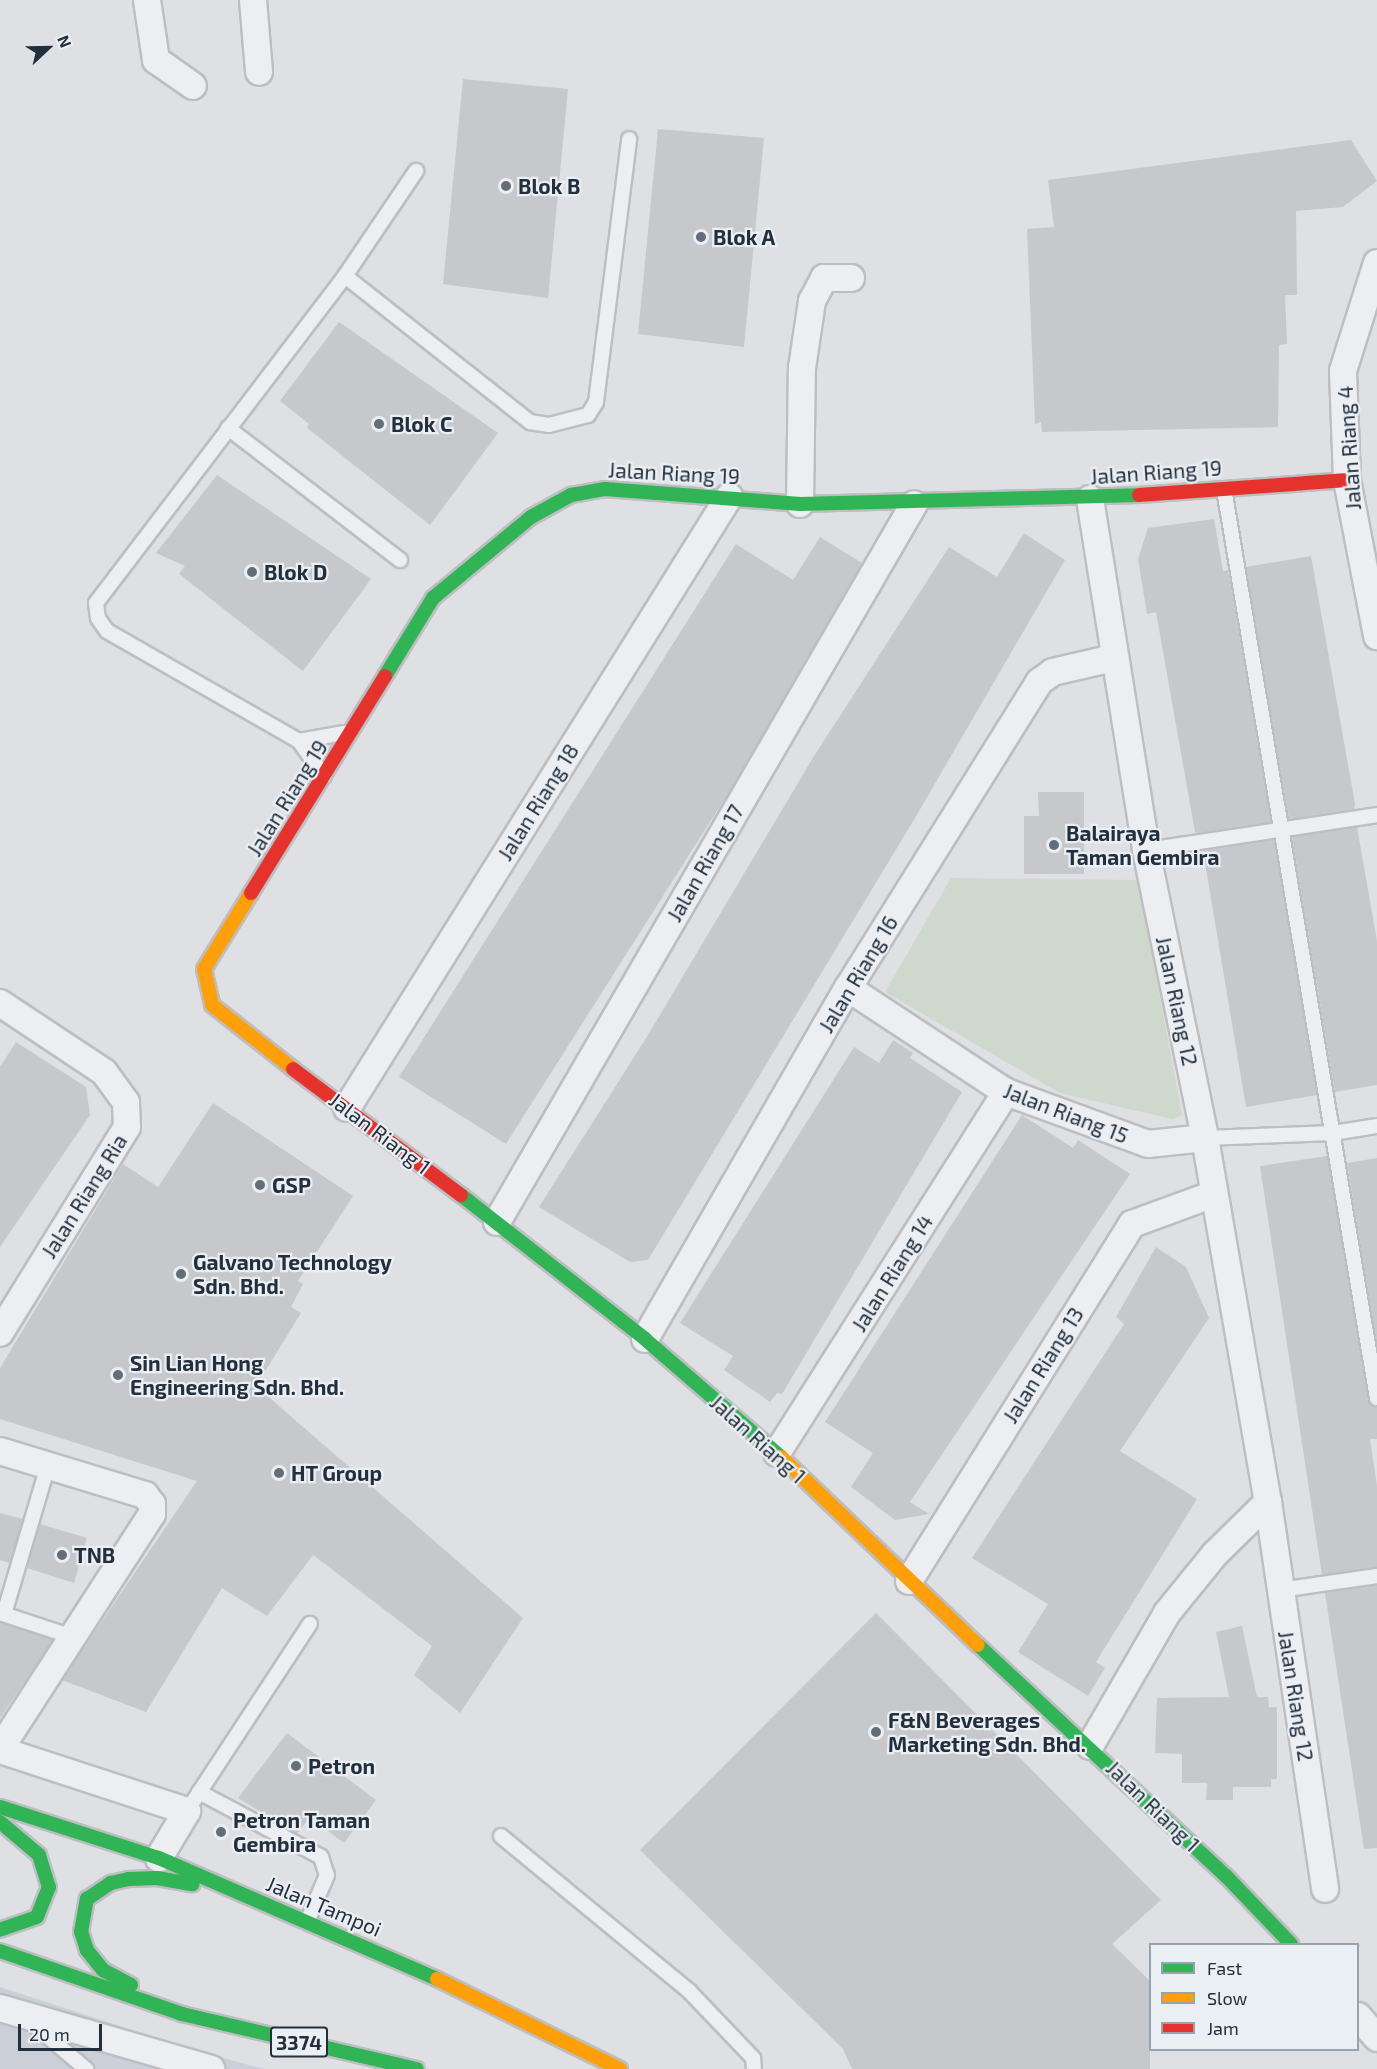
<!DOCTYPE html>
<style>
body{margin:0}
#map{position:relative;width:1377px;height:2069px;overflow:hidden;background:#dee0e3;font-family:"Exo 2",sans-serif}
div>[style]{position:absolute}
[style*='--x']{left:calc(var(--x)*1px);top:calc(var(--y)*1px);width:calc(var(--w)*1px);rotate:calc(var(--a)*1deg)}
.built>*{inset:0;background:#cbd0d8}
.green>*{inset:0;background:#cfd8cd}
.building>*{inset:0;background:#c6c8cb}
.roads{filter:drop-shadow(2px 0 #bcbec1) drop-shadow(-2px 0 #bcbec1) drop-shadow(0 2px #bcbec1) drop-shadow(0 -2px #bcbec1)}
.lane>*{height:14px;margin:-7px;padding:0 7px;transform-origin:7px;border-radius:7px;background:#edeef1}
.street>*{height:26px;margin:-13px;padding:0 13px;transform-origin:13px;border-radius:13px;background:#edeef1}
.fast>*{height:14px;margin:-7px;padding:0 7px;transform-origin:7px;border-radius:7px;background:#30b455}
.slow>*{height:14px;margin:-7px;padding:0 7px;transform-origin:7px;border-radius:7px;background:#ff9f0a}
.jam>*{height:14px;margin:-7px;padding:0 7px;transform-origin:7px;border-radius:7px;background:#e5322d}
.dots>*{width:16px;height:16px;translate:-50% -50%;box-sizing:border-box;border:3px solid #eaeff4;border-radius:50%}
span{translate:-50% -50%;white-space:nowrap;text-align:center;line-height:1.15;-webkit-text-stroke:4.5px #eaeff4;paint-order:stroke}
.shield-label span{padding:2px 4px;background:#eaeff4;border:2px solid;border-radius:4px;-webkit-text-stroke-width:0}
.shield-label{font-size:20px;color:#242f3d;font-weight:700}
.poi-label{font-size:21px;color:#242f3d;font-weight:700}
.left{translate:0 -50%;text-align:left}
.street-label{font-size:21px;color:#242f3d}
.legend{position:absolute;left:1149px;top:1943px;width:210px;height:108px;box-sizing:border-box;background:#eaeff4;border:2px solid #9ba2ab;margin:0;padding:8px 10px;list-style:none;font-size:18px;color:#242f3d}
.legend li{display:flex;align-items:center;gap:12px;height:30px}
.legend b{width:30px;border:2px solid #9ba2ab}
.north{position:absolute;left:18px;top:18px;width:60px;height:60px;-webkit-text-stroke:4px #eaeff4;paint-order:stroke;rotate:68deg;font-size:16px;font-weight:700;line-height:24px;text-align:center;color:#242f3d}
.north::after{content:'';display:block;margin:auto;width:21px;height:27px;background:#242f3d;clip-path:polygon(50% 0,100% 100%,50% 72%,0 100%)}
.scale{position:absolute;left:18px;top:2024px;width:84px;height:27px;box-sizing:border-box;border:3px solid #242f3d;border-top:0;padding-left:8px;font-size:18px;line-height:21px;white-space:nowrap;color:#242f3d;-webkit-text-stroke:4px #eaeff4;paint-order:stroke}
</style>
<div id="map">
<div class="built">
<div style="clip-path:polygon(0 1987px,194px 2050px,263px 2069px,0 2069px)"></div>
</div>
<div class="green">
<div style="clip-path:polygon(951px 878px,1138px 880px,1182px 1115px,1172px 1119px,1060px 1093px,885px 992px)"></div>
</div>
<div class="building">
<div style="clip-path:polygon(463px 79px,568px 89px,548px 298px,443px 284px)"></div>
<div style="clip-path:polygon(658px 129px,764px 138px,744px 347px,638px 334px)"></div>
<div style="clip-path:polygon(1351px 140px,1377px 181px,1343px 207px,1296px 211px,1297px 295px,1285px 295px,1287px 344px,1279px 345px,1278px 427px,1042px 432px,1041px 422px,1035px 424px,1027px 229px,1054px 227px,1048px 180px)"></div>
<div style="clip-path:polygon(339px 322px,498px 433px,430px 525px,307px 428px,309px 424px,280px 401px)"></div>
<div style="clip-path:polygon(217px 475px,371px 579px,303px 671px,179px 574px,185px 566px,156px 553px)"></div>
<div style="clip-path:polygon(1214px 519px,1223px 571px,1228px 570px,1271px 822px,1199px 833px,1195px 832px,1156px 612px,1147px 614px,1138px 559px,1148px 528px)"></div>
<div style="clip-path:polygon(1024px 533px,1065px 560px,915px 818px,648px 1260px,630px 1262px,539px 1207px,648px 1035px,814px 756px,949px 547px,997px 577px)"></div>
<div style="clip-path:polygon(820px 537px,862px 563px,734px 784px,506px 1144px,399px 1077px,736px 544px,793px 580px)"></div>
<div style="clip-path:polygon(1311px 556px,1355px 804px,1354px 809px,1289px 819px,1246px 567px)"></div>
<div style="clip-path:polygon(1038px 792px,1084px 792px,1084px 874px,1024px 874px,1024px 816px,1039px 816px)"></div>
<div style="clip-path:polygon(1357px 827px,1377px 941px,1377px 1085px,1335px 1092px,1292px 837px)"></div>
<div style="clip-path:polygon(1274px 840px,1317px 1095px,1246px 1107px,1203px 851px)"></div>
<div style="clip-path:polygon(893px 1040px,913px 1053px,910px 1058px,962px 1092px,782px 1394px,777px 1393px,770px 1402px,724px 1370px,733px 1356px,680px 1323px,854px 1047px,879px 1063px)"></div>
<div style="clip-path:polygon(16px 1042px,86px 1087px,90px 1115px,0 1247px,0 1067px)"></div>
<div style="clip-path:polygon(213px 1103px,353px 1196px,298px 1281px,303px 1284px,291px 1307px,301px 1313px,256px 1386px,523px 1618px,460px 1713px,414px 1675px,432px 1646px,313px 1555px,267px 1616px,222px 1588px,146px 1712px,62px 1680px,197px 1481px,0 1419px,0 1368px,123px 1164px,158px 1187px)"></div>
<div style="clip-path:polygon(1022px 1115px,1073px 1148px,1078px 1140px,1130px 1174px,910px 1502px,929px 1514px,895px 1520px,851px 1487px,873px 1453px,825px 1422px)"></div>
<div style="clip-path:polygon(1327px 1156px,1368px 1400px,1377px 1407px,1377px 1439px,1370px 1439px,1377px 1486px,1377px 1567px,1322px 1575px,1260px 1166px)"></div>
<div style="clip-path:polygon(1377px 1158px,1377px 1344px,1347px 1163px)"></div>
<div style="clip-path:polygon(1156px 1247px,1186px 1267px,1209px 1318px,1120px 1451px,1197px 1499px,1096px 1662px,1105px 1668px,1088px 1696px,1018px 1652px,1048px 1604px,972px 1558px,1124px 1324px,1116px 1317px)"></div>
<div style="clip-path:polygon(0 1513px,23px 1519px,10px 1563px,0 1560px)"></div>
<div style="clip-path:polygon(40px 1524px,87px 1538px,74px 1583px,27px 1568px)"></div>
<div style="clip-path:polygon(1377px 1585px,1377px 1848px,1364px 1849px,1325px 1593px)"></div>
<div style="clip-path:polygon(876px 1613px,1161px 1900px,1112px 1944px,1150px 1981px,1150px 2069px,852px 2069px,843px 2049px,640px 1850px)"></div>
<div style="clip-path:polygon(0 1622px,53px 1640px,0 1718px)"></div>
<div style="clip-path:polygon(1242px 1626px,1257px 1697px,1268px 1697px,1269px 1707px,1277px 1707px,1277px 1779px,1271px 1779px,1271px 1787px,1233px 1787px,1233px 1800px,1206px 1800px,1207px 1783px,1182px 1783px,1182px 1754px,1155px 1753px,1157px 1698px,1229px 1697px,1216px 1632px)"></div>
<div style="clip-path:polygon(287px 1733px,376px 1800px,344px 1843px,310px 1817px,297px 1834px,238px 1798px)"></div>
</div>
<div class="roads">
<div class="lane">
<div style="--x:345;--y:276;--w:236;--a:38.3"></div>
<div style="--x:530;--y:422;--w:19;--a:9"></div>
<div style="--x:549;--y:425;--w:40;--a:-14.4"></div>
<div style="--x:588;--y:415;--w:15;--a:-58"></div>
<div style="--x:596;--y:402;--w:265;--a:-82.8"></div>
<div style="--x:228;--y:428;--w:217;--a:37.5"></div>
<div style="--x:1224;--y:489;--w:922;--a:80.45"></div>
<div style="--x:299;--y:741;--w:46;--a:-10.1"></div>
<div style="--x:324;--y:776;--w:43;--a:-125.5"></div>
<div style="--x:299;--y:741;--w:221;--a:-150.2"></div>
<div style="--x:107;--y:631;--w:16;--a:-125"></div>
<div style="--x:98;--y:618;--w:15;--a:-98"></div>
<div style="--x:96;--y:603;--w:411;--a:-52.7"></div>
<div style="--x:345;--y:276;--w:127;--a:-55.9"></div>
<div style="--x:1146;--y:850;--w:234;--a:-8.6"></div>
<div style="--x:1205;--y:1138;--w:128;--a:-2.2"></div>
<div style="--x:1333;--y:1133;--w:45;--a:-9"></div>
<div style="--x:1280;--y:1590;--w:98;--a:-8.2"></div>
<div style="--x:0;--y:1613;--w:77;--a:18.2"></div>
<div style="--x:4;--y:1614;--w:155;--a:-73.5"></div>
<div style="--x:199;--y:1792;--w:138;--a:28"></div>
<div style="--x:321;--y:1857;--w:19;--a:72"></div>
<div style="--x:327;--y:1875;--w:49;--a:112.9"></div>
<div style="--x:187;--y:1811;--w:224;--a:-56.7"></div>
<div style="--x:501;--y:1836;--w:244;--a:39.5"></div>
<div style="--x:689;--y:1991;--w:93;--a:46.3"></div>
<div style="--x:753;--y:2058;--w:11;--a:85"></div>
<div style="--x:33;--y:2024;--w:70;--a:40.3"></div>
</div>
<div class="street">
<div style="--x:147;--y:0;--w:61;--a:81.5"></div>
<div style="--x:156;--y:60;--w:45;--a:35.1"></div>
<div style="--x:253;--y:0;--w:72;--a:85.2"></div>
<div style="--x:1377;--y:263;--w:113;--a:107.5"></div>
<div style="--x:1343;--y:371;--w:109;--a:87.9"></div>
<div style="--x:1347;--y:480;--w:159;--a:79.1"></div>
<div style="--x:1090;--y:499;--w:355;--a:80.9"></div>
<div style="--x:1146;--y:850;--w:294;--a:78.4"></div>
<div style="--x:1205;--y:1138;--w:369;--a:80.2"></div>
<div style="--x:1268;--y:1502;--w:391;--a:81.6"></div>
<div style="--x:800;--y:504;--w:136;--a:-89.2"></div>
<div style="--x:802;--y:368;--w:68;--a:-81.5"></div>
<div style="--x:812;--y:301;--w:26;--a:-62"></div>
<div style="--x:824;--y:278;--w:27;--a:0"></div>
<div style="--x:848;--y:988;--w:189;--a:33.4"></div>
<div style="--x:1006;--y:1092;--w:151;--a:20.1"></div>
<div style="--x:1148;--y:1144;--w:57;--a:-6"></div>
<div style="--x:0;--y:1003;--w:125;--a:33.6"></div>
<div style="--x:104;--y:1072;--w:37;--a:54"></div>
<div style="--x:126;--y:1102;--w:25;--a:88"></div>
<div style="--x:127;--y:1127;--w:242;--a:121.7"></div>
<div style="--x:347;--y:1108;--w:721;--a:-57.99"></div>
<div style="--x:497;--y:1222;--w:830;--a:-59.85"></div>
<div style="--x:645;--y:1339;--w:405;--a:-60"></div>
<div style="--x:848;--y:988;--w:361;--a:-58"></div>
<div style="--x:1039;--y:682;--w:17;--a:-36"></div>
<div style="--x:1053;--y:672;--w:62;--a:-13.1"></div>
<div style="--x:0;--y:1451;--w:152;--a:16.9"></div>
<div style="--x:145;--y:1495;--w:11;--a:52"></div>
<div style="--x:152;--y:1504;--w:10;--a:90"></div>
<div style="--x:152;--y:1514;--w:280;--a:122.9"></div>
<div style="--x:777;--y:1453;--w:428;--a:-57.6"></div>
<div style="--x:909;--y:1581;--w:421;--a:-58"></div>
<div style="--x:1132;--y:1224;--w:87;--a:-20.1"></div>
<div style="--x:1090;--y:1746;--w:154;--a:-59.9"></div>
<div style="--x:1167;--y:1613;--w:76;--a:-50.9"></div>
<div style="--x:1215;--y:1554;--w:74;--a:-44.5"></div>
<div style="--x:0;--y:1750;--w:197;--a:18.1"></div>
<div style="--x:187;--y:1811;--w:55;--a:120.8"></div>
<div style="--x:0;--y:2008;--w:220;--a:16.1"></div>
<div style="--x:1358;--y:2016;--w:29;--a:49"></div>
</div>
<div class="fast">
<div style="--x:385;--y:676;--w:92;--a:-58.4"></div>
<div style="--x:433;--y:598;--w:127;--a:-39.6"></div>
<div style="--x:531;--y:517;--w:46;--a:-28.8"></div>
<div style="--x:571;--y:495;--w:35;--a:-10"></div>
<div style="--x:605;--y:489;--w:196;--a:4.4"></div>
<div style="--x:800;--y:504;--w:339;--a:-1.5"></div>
<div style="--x:461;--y:1195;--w:234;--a:38"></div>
<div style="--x:645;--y:1339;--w:180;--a:40.9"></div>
<div style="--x:978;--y:1645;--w:339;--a:43"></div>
<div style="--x:1226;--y:1876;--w:94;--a:46.3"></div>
<div style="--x:0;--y:1807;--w:167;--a:17.8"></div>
<div style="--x:159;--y:1858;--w:303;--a:23.5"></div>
<div style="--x:0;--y:1822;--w:51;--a:40.2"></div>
<div style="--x:39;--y:1855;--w:34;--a:73"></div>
<div style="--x:49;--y:1887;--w:32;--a:112"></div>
<div style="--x:37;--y:1917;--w:39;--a:161"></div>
<div style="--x:0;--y:1951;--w:193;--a:19.1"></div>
<div style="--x:182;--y:2014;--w:241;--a:13.2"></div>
<div style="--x:131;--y:1985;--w:32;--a:-152"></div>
<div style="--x:103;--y:1970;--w:26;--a:-129"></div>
<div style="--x:87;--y:1950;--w:19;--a:-108"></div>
<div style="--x:81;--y:1932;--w:34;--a:-80"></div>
<div style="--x:87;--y:1899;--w:29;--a:-34"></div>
<div style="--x:111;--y:1883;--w:18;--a:-13"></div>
<div style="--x:129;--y:1879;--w:28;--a:-2"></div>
<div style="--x:157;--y:1878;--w:36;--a:10"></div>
</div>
<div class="slow">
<div style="--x:251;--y:893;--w:89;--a:121.7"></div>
<div style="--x:204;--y:969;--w:37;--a:77"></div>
<div style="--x:212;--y:1005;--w:103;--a:38.3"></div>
<div style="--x:781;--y:1457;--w:272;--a:43.7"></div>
<div style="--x:437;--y:1979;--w:204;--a:26.2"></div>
</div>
<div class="jam">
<div style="--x:1139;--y:495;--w:209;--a:-4.1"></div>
<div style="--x:251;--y:893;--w:255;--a:-58.3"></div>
<div style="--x:293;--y:1069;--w:210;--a:36.9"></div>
</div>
</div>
<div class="dots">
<div style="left:506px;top:186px;background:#656d77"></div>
<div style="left:701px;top:237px;background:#656d77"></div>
<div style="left:379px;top:424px;background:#656d77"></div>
<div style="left:252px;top:572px;background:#656d77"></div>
<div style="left:1054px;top:845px;background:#656d77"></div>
<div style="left:260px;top:1185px;background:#656d77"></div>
<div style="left:181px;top:1274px;background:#656d77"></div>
<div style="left:118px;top:1375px;background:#656d77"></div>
<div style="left:279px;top:1473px;background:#656d77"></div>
<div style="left:62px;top:1555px;background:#656d77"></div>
<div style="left:876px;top:1732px;background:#656d77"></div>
<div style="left:296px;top:1766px;background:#656d77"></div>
<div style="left:221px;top:1832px;background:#656d77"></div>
</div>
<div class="shield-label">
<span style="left:299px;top:2042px">3374</span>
</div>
<div class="poi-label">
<span class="left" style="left:518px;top:186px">Blok B</span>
<span class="left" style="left:713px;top:237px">Blok A</span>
<span class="left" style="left:391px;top:424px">Blok C</span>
<span class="left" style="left:264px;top:572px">Blok D</span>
<span class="left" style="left:1066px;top:845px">Balairaya<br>Taman Gembira</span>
<span class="left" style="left:272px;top:1185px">GSP</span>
<span class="left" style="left:193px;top:1274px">Galvano Technology<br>Sdn. Bhd.</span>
<span class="left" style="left:130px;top:1375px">Sin Lian Hong<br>Engineering Sdn. Bhd.</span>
<span class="left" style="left:291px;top:1473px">HT Group</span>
<span class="left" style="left:74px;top:1555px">TNB</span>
<span class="left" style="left:888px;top:1732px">F&amp;N Beverages<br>Marketing Sdn. Bhd.</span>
<span class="left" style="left:308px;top:1766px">Petron</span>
<span class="left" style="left:233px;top:1832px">Petron Taman<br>Gembira</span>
</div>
<div class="street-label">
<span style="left:1349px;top:448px;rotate:-94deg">Jalan Riang 4</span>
<span style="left:1156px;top:472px;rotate:-4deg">Jalan Riang 19</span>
<span style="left:674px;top:473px;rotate:3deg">Jalan Riang 19</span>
<span style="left:287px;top:798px;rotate:-58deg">Jalan Riang 19</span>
<span style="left:538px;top:802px;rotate:-58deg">Jalan Riang 18</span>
<span style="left:705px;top:863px;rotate:-60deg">Jalan Riang 17</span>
<span style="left:858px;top:974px;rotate:-59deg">Jalan Riang 16</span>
<span style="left:1177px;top:1001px;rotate:78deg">Jalan Riang 12</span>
<span style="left:1066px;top:1113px;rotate:21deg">Jalan Riang 15</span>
<span style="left:380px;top:1133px;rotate:37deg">Jalan Riang 1</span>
<span style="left:84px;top:1196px;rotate:-58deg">Jalan Riang Ria</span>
<span style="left:892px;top:1273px;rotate:-58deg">Jalan Riang 14</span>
<span style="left:1043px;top:1365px;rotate:-58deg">Jalan Riang 13</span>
<span style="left:758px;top:1439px;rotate:42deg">Jalan Riang 1</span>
<span style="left:1296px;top:1696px;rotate:81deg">Jalan Riang 12</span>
<span style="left:1153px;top:1806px;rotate:44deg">Jalan Riang 1</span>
<span style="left:324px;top:1906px;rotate:23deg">Jalan Tampoi</span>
</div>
<ul class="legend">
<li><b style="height:8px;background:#30b455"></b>Fast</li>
<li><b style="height:8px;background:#ff9f0a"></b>Slow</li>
<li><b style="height:8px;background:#e5322d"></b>Jam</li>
</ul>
<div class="north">N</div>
<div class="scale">20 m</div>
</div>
